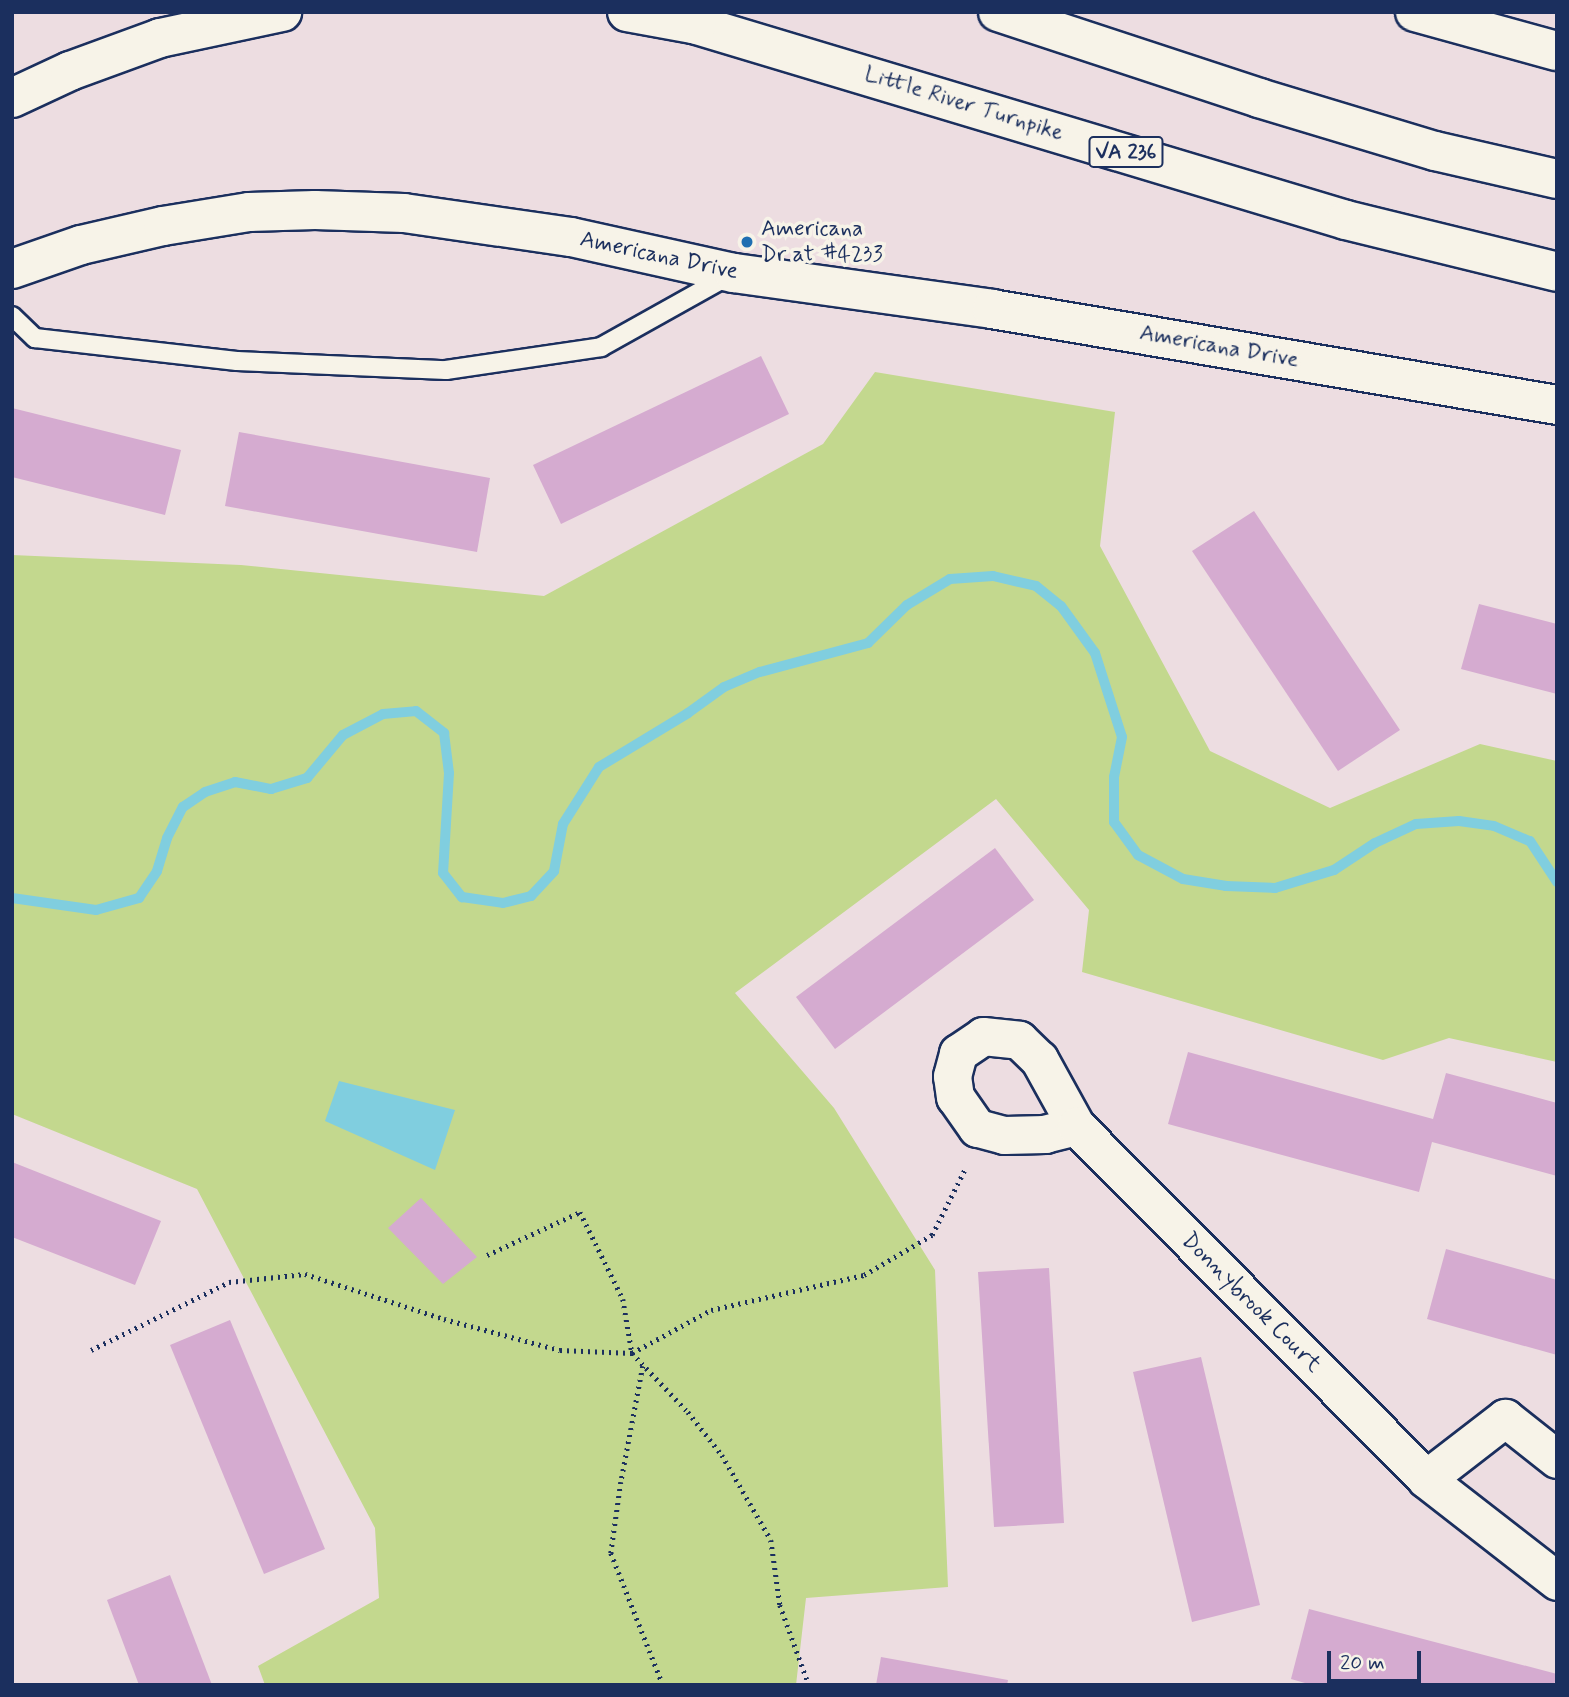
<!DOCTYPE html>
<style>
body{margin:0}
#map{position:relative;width:1569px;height:1697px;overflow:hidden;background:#eddde1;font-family:Mynerve,sans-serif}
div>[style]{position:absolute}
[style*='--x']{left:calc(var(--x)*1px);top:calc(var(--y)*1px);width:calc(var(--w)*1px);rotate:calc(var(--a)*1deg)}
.green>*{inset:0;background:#c3d88e}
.water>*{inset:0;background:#80cedf}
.stream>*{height:10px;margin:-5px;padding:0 5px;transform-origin:5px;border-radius:5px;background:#80cedf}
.building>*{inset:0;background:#d5abd0}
.path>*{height:4.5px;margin-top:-2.25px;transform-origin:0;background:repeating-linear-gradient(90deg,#1b2f5e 0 2px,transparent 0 7px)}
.roads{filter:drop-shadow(2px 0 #1b2f5e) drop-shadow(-2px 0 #1b2f5e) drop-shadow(0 2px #1b2f5e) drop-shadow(0 -2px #1b2f5e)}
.service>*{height:18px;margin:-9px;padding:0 9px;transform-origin:9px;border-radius:9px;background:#f7f3e8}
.minor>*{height:37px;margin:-18.5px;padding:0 18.5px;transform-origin:18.5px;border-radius:18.5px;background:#f7f3e8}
.tertiary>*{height:38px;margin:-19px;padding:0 19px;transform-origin:19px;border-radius:19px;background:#f7f3e8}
.primary>*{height:38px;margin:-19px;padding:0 19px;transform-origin:19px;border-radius:19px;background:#f7f3e8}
.motorway>*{height:38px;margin:-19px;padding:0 19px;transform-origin:19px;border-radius:19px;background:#f7f3e8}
.dots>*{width:19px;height:19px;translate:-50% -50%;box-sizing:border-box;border:4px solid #f7f3e8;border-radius:50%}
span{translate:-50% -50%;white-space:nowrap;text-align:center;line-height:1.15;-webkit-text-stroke:7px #f7f3e8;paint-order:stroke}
.shield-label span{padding:2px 5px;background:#f7f3e8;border:2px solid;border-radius:5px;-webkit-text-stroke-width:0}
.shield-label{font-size:21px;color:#1b2f5e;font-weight:700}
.street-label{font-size:23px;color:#1b2f5e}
.poi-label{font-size:23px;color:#1b2f5e}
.left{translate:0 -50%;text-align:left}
.frame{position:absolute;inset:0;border:14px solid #1b2f5e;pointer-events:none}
.scale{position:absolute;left:1327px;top:1651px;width:94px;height:32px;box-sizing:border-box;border:4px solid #1b2f5e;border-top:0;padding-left:9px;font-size:21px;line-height:24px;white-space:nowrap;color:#1b2f5e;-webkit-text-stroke:5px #f7f3e8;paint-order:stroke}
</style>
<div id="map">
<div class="green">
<div style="clip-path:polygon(875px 372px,1115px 412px,1100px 546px,1210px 751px,1330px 808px,1480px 744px,1557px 761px,1557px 1062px,1449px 1038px,1383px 1060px,1082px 972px,1089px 910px,996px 799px,735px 993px,834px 1108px,935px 1270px,948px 1587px,806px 1598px,796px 1685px,265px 1685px,258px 1666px,379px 1598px,375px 1528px,197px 1189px,12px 1114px,12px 555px,241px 565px,544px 596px,823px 444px)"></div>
</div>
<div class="water">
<div style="clip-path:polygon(339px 1081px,455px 1110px,435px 1170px,325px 1121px)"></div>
</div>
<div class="stream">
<div style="--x:12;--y:898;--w:85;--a:8.1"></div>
<div style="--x:96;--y:910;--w:45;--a:-15.6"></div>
<div style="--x:139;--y:898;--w:32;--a:-56"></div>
<div style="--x:157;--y:871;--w:34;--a:-73"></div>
<div style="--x:167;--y:838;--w:35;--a:-63"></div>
<div style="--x:183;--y:807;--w:27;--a:-34"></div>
<div style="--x:205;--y:792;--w:32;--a:-18"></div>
<div style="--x:235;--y:782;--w:37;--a:11"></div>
<div style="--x:271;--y:789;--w:38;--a:-17"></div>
<div style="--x:307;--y:778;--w:56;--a:-50.1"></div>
<div style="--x:343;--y:735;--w:45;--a:-27.7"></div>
<div style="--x:383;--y:714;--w:33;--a:-5"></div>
<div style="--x:416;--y:711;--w:36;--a:38"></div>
<div style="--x:444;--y:733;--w:40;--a:82.9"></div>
<div style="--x:449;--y:773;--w:100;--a:93.4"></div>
<div style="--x:443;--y:873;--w:31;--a:52"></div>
<div style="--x:462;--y:897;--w:41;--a:8.3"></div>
<div style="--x:503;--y:903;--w:29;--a:-14"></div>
<div style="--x:531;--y:896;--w:34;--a:-47"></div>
<div style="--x:554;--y:871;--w:48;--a:-79.2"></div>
<div style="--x:563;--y:824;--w:67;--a:-57.7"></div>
<div style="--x:599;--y:767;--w:104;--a:-31.2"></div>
<div style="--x:688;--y:713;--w:44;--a:-35.8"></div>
<div style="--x:724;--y:687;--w:39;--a:-23"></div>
<div style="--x:760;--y:672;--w:112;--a:-15"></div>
<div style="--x:868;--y:643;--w:54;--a:-44.3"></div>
<div style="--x:907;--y:605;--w:50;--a:-31.2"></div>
<div style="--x:950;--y:579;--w:43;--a:-4"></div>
<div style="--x:993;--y:576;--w:44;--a:13.1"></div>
<div style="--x:1036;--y:586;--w:32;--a:39"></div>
<div style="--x:1061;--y:606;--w:58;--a:54.1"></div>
<div style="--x:1095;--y:653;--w:88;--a:72.2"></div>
<div style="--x:1122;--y:737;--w:41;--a:101.3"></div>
<div style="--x:1114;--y:777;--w:45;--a:90"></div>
<div style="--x:1114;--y:822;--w:41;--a:54"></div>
<div style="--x:1138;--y:855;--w:51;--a:28.1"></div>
<div style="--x:1183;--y:879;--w:44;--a:9.2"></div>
<div style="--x:1226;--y:886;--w:49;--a:2.3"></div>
<div style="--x:1275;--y:888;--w:62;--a:-17"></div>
<div style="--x:1334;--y:870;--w:49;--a:-33.4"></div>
<div style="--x:1375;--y:843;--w:45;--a:-24.9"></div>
<div style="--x:1416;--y:824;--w:43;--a:-4"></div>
<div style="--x:1459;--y:821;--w:35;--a:8"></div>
<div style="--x:1494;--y:826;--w:39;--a:23"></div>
<div style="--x:1530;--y:841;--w:49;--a:56.6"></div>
</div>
<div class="building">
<div style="clip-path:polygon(761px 356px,789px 414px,561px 524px,533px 465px)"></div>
<div style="clip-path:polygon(12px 408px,181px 450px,165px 515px,12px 477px)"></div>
<div style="clip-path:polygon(239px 432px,490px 478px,477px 552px,225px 506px)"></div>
<div style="clip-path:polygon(1254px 511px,1400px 730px,1338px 771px,1192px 551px)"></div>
<div style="clip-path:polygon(1479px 604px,1557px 624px,1557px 694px,1461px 669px)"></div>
<div style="clip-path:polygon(995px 848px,1034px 900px,835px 1049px,796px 997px)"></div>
<div style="clip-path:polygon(1188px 1052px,1433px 1119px,1446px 1073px,1557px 1103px,1557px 1176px,1432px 1142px,1419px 1192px,1168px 1124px)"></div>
<div style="clip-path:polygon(12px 1162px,161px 1221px,135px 1285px,12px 1237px)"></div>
<div style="clip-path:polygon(421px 1198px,477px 1257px,443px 1284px,388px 1228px)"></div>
<div style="clip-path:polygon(1446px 1249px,1557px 1280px,1557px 1355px,1427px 1319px)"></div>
<div style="clip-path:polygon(1049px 1268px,1064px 1523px,994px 1527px,978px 1272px)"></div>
<div style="clip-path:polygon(230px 1320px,325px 1549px,264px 1574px,170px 1345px)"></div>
<div style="clip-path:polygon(1201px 1357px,1260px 1605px,1192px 1622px,1133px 1372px)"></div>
<div style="clip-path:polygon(170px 1575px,212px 1685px,139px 1685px,107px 1600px)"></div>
<div style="clip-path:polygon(1309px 1609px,1557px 1674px,1554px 1685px,1312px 1685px,1291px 1679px)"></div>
<div style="clip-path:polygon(881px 1657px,1008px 1680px,1007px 1685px,876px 1685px)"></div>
</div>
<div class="path">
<div style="--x:487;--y:1255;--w:102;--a:-24.8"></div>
<div style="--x:580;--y:1212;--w:97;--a:63.7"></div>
<div style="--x:623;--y:1299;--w:55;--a:80.5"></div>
<div style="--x:632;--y:1353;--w:81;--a:46.5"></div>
<div style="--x:688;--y:1412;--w:55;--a:51.7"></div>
<div style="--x:722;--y:1455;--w:98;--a:60"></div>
<div style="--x:771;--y:1540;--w:66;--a:82.1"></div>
<div style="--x:780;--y:1605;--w:85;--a:70.1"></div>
<div style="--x:91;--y:1350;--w:154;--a:-26.2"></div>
<div style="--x:229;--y:1282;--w:76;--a:-6"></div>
<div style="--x:305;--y:1274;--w:146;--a:17.9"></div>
<div style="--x:444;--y:1319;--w:120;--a:15"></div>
<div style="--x:560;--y:1350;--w:72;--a:2.4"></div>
<div style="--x:632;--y:1353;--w:90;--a:-28.6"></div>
<div style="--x:711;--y:1310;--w:157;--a:-12.9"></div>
<div style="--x:864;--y:1275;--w:79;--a:-30.5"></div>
<div style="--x:932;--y:1235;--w:72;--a:-63.4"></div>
<div style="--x:643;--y:1366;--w:118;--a:100.7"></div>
<div style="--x:621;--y:1482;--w:72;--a:98"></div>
<div style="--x:611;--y:1553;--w:142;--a:68.5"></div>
</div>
<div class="roads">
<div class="service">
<div style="--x:12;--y:316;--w:32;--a:44"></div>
<div style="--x:35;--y:338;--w:203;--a:6.5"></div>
<div style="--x:237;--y:361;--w:209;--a:2.5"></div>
<div style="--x:446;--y:370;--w:157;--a:-8.4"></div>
<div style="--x:601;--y:347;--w:145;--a:-29.2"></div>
</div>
<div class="minor">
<div style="--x:1076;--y:1126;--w:32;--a:166"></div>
<div style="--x:1045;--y:1134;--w:41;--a:178.6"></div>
<div style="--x:1004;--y:1135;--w:28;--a:-165"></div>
<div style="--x:977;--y:1128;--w:38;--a:-125"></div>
<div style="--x:955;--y:1097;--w:21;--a:-98"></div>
<div style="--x:952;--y:1076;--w:24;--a:-75"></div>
<div style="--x:958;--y:1053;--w:30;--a:-34"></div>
<div style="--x:983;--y:1036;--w:36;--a:6"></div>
<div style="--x:1019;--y:1040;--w:28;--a:44"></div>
<div style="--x:1039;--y:1059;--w:77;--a:61.1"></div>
<div style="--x:1076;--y:1126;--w:497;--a:45.2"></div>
<div style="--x:1426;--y:1479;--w:100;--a:-37.7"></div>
<div style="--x:1505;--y:1418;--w:66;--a:38.3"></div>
<div style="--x:1426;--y:1479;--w:166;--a:37.9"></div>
</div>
<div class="tertiary">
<div style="--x:1415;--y:12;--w:147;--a:15.4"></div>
<div style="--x:12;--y:269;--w:73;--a:-19.2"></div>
<div style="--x:81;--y:245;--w:84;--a:-13"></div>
<div style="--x:163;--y:226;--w:87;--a:-9.2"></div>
<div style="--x:249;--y:212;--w:66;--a:-1.7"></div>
<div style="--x:315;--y:210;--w:89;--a:1.9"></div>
<div style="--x:404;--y:213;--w:169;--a:8.2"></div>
<div style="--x:571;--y:237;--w:167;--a:12.5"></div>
<div style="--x:734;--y:273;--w:260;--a:7.9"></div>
<div style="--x:992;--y:309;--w:573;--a:9.64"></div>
</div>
<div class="primary">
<div style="--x:998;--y:12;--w:275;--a:18.2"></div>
<div style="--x:1259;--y:98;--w:184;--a:16.8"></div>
<div style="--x:1435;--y:151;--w:125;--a:12.9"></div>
<div style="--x:667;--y:16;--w:709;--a:16.72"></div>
<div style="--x:1346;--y:220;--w:217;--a:13.8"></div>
</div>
<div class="motorway">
<div style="--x:627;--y:12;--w:71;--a:10.5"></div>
<div style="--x:12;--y:98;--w:64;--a:-25"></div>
<div style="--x:70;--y:71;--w:96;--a:-20.1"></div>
<div style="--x:160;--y:38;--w:125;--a:-12"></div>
</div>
</div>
<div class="dots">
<div style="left:747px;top:242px;background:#1f6fb2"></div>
</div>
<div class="shield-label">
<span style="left:1126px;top:152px">VA 236</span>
</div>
<div class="street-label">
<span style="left:964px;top:104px;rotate:17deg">Little River Turnpike</span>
<span style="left:659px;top:256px;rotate:12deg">Americana Drive</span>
<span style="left:1219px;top:347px;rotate:10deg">Americana Drive</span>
<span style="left:1251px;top:1303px;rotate:45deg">Donnybrook Court</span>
</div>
<div class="poi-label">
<span class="left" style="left:761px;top:242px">Americana<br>Dr at #4233</span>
</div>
<div class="frame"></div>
<div class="scale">20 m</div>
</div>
